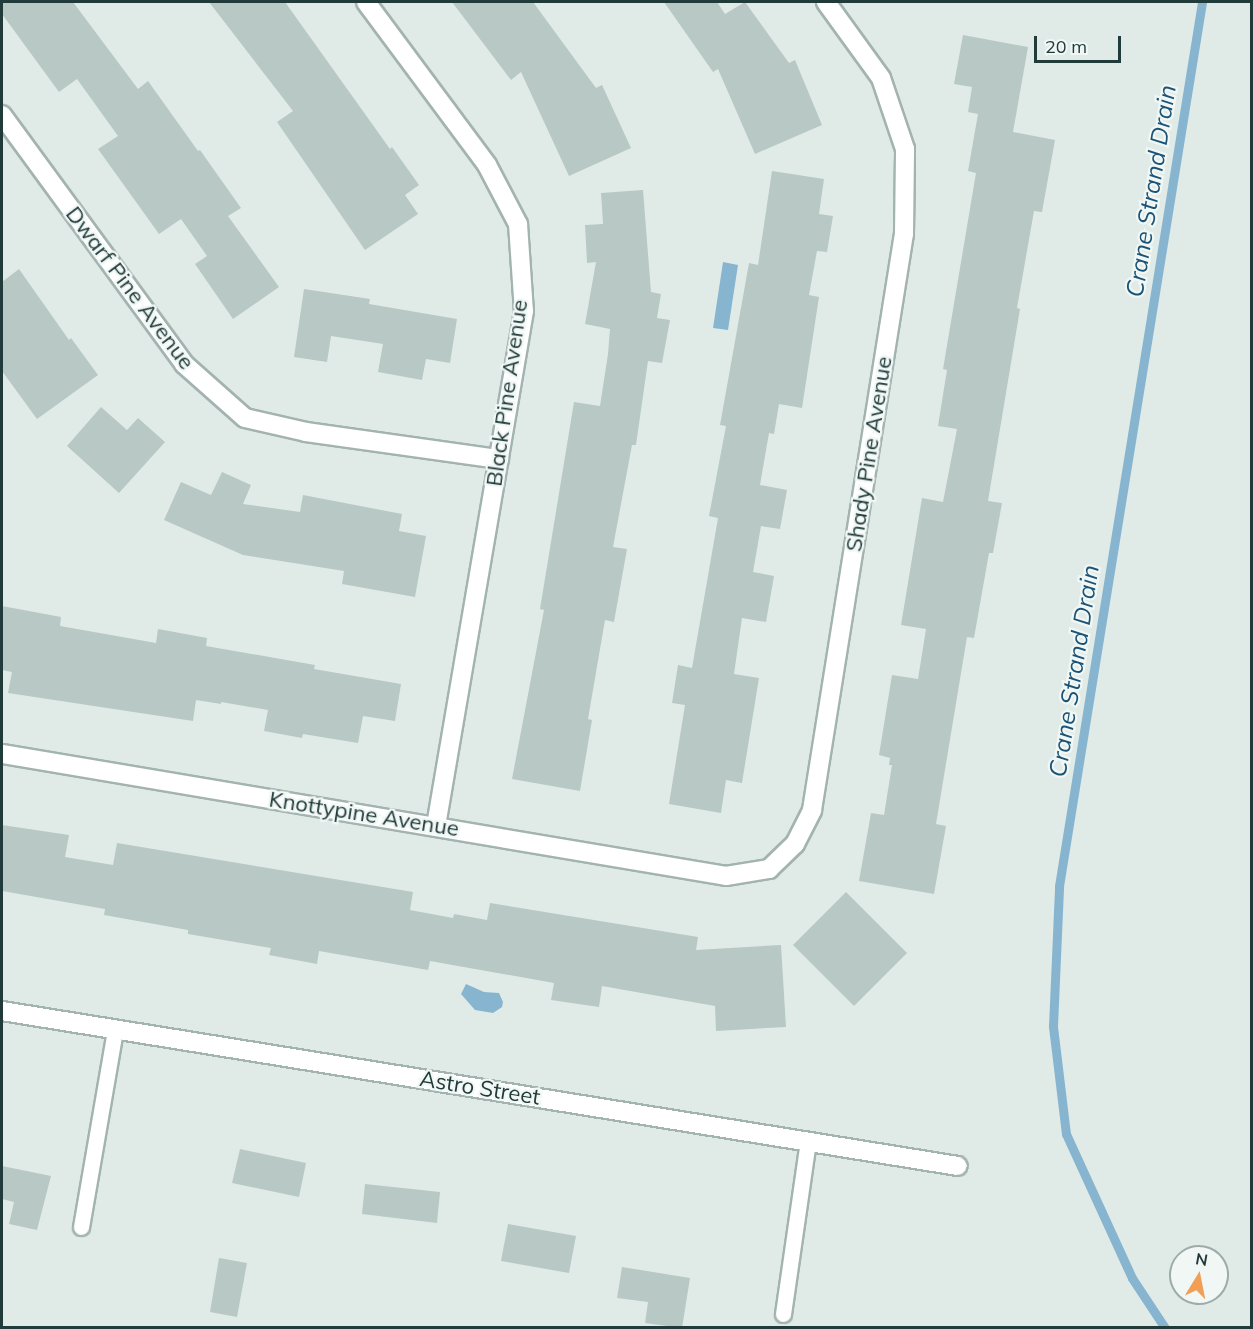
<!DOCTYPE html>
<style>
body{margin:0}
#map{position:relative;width:1253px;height:1329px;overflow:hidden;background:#e0ebe8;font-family:Mulish,sans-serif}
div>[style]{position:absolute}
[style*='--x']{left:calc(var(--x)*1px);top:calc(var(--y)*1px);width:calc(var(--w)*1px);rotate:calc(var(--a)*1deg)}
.water>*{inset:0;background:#87b5d0}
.stream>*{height:9px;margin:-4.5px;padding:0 4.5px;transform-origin:4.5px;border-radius:4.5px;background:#87b5d0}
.building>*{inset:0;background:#b8c8c5}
.roads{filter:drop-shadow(2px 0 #a3b3b0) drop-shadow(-2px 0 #a3b3b0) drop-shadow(0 2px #a3b3b0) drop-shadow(0 -2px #a3b3b0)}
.service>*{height:15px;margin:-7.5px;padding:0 7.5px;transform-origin:7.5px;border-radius:7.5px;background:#fff}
.minor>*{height:18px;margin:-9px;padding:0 9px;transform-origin:9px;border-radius:9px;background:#fff}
span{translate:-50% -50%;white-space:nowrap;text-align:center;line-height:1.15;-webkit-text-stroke:4.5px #f0f7f5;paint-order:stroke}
.street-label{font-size:22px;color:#213b3a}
.water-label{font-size:24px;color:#1b5376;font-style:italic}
.frame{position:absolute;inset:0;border:3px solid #213b3a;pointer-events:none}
.north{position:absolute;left:1169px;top:1245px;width:60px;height:60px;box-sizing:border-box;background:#f0f7f5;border:2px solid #9dacaa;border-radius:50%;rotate:10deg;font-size:16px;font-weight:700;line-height:24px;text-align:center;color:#213b3a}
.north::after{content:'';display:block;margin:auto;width:21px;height:27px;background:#f19f57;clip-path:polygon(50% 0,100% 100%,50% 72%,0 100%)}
.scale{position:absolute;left:1034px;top:36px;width:87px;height:27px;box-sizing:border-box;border:3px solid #213b3a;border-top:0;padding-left:8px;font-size:18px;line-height:21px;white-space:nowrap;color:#213b3a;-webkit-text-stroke:4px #f0f7f5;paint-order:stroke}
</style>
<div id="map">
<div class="water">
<div style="clip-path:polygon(723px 262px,738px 265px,728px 330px,713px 328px)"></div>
<div style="clip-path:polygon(466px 984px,484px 992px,499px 993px,503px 1002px,502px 1007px,493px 1013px,475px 1010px,461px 994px)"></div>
</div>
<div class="stream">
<div style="--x:1165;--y:1328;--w:60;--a:-123.4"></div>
<div style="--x:1132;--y:1278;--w:158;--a:-114.6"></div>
<div style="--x:1066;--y:1134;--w:109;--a:-96.9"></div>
<div style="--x:1053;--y:1026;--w:140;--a:-87.5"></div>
<div style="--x:1059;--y:886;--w:895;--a:-80.81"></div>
</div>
<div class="building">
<div style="clip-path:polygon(2px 2px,73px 2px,138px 89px,148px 81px,198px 151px,200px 150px,241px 208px,228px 216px,279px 287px,233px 319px,195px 264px,207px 256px,181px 219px,159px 234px,98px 149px,118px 136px,77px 79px,59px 92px,2px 14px)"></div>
<div style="clip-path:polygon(209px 2px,285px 2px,390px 149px,392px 147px,419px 185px,405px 195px,418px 214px,365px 250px,277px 122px,293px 111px)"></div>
<div style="clip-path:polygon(452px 2px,533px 2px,596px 88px,602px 85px,631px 148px,569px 176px,521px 72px,511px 80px)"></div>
<div style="clip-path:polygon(664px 2px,717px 2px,725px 14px,745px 2px,789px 63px,795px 60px,822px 125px,755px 154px,718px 69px,713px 72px)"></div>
<div style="clip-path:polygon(963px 35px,1028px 47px,1013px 132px,1055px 140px,1042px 212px,1034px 211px,1017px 308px,1020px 309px,988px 501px,1002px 503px,993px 553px,989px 553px,974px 638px,967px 637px,936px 824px,946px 826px,934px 894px,859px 881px,871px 813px,884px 815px,892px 765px,889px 765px,890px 758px,879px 755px,892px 675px,918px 679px,926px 629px,901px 625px,922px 498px,943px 502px,957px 429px,938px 426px,947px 370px,943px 369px,976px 173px,968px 171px,978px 114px,968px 112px,972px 87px,954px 84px)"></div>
<div style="clip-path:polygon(772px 171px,824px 179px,819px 214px,833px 216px,827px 252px,817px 251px,809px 295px,819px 297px,802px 408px,779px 404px,774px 434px,769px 433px,760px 485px,787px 490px,780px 529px,761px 526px,753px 572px,774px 576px,766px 622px,742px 618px,734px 674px,759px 678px,742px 783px,726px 780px,721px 813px,669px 804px,685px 705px,672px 703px,678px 665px,692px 668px,718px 518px,709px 516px,726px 426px,720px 425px,749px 263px,758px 265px)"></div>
<div style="clip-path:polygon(643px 190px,651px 292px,661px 294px,657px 318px,670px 320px,662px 363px,648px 361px,636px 445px,632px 445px,613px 547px,627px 549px,614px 622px,605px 620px,588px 719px,592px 720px,580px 791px,512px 779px,544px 610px,540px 609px,574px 402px,600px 406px,608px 354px,610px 329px,585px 324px,596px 262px,587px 263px,585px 225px,603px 224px,601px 193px)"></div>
<div style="clip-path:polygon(19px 269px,69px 340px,71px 338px,98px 375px,37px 419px,2px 371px,2px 282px)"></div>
<div style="clip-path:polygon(304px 289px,370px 299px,369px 304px,457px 319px,450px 363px,426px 359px,422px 380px,378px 372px,383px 344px,331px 336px,327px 362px,294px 357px)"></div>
<div style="clip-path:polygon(101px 407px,127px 430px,138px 418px,165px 442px,119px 493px,67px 446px)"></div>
<div style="clip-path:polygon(222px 472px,251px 485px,243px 504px,300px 512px,303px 495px,402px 514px,399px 531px,426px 536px,415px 597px,342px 584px,344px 571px,243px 555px,164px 520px,181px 482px,211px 495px)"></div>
<div style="clip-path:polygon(2px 606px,61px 617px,60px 626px,156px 643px,158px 629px,207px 638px,206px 646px,315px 665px,314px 669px,401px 684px,395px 721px,363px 716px,358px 743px,303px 734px,302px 738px,264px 731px,268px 710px,221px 702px,221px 704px,196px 700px,193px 721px,8px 693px,12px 672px,2px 670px)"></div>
<div style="clip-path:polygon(2px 825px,69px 835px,65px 857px,113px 865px,117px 843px,413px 892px,410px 910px,453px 918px,454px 914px,487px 920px,490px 903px,698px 937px,696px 950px,781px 945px,786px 1027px,716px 1031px,715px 1006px,602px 986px,599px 1007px,551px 1000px,554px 983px,430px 961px,428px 970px,319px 951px,317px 964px,269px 955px,271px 948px,188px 934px,188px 930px,104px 915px,105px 909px,2px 891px)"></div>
<div style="clip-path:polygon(846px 892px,907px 953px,854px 1006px,793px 945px)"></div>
<div style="clip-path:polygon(240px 1149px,306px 1163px,299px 1197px,232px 1183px)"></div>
<div style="clip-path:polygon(2px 1166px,51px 1176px,37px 1230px,9px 1224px,14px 1202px,2px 1199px)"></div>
<div style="clip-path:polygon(365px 1184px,440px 1192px,437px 1223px,362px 1214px)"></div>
<div style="clip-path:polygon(508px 1224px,576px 1236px,569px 1273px,501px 1261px)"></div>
<div style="clip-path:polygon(219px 1258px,247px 1263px,237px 1317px,210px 1312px)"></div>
<div style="clip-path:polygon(622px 1267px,690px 1278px,682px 1328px,645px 1323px,648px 1302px,617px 1298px)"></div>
</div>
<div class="roads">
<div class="service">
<div style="--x:81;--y:1227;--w:200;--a:-80.2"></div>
<div style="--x:783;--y:1314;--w:175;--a:-81.8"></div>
</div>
<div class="minor">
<div style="--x:366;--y:2;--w:203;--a:53.4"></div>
<div style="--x:487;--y:165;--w:67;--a:62.3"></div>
<div style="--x:518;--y:224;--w:87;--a:86.1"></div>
<div style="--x:524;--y:311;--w:522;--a:99.7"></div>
<div style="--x:2;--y:115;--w:308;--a:53.8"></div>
<div style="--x:184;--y:364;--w:81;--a:41.5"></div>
<div style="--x:245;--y:418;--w:63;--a:12.9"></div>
<div style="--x:306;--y:432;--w:195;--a:8"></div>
<div style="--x:2;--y:754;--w:734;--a:9.56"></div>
<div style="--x:726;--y:876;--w:44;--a:-9.2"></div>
<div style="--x:769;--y:869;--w:36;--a:-44"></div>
<div style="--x:795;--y:844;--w:38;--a:-63"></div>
<div style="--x:812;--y:810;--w:583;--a:-80.93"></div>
<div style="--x:904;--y:234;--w:85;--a:-89.3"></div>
<div style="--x:905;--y:149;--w:75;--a:-108.7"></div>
<div style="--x:881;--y:78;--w:94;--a:-125.9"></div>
<div style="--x:2;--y:1011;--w:968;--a:9.21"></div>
</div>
</div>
<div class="street-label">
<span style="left:130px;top:288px;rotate:53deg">Dwarf Pine Avenue</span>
<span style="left:507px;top:393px;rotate:-82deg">Black Pine Avenue</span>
<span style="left:869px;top:454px;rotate:-81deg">Shady Pine Avenue</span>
<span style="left:364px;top:814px;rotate:9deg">Knottypine Avenue</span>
<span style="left:480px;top:1088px;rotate:9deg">Astro Street</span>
</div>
<div class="water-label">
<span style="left:1151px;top:191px;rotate:-81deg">Crane Strand Drain</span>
<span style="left:1074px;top:671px;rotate:-81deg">Crane Strand Drain</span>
</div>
<div class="frame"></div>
<div class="north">N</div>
<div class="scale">20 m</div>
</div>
